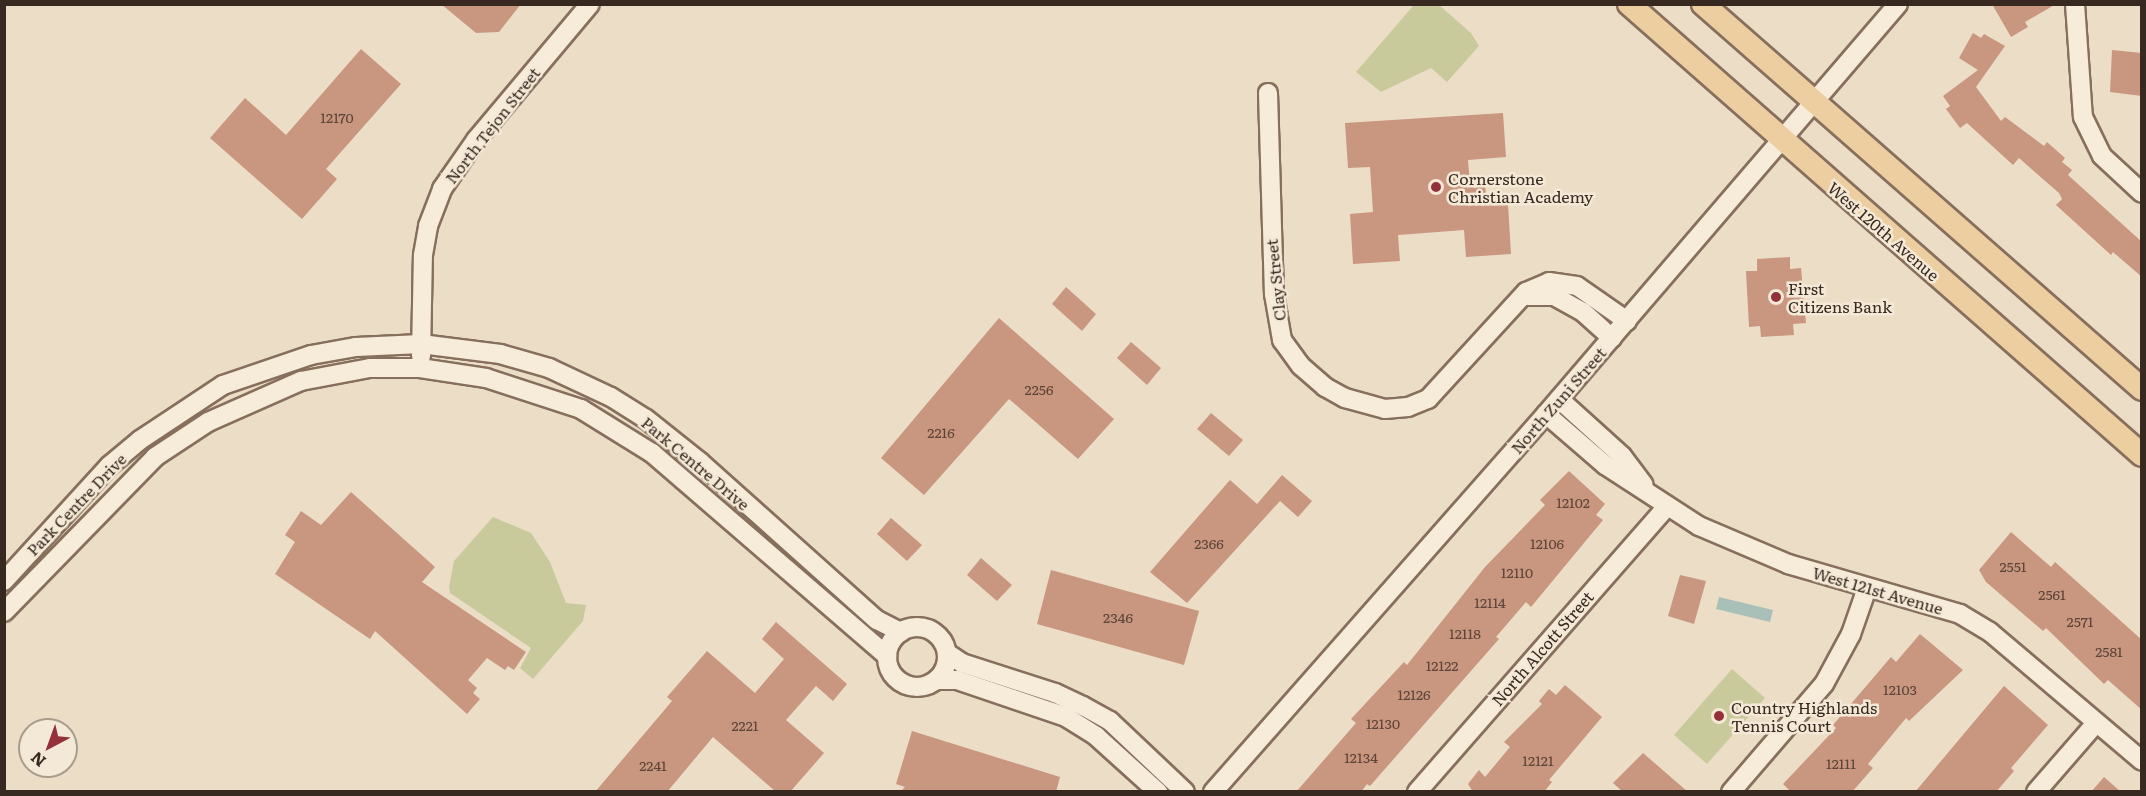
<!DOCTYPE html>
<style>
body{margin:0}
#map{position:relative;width:2146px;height:796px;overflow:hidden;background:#ecddc7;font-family:Literata,serif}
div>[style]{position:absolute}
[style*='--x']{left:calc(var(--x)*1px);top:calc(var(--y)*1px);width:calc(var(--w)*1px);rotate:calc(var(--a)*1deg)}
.green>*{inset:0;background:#c9ca9b}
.water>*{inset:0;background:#a8c0b7}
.building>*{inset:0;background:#c9967f}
.roads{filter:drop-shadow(2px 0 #876f5d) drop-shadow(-2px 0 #876f5d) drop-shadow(0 2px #876f5d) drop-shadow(0 -2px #876f5d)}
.minor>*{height:18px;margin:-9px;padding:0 9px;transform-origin:9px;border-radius:9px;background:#f7ecda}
.minor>.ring{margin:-9px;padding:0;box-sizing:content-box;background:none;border:18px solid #f7ecda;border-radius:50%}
.major>*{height:22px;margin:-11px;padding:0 11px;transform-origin:11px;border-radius:11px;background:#edcea1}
.dots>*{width:16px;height:16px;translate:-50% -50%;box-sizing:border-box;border:3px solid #f4e8d6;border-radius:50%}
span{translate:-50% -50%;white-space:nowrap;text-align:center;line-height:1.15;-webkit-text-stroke:5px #f4e8d6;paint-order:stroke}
.number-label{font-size:14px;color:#5c4438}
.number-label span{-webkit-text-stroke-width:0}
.street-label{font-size:16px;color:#382920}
.poi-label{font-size:16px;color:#382920}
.left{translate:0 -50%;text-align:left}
.frame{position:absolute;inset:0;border:6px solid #382920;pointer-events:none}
.north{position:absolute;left:18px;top:718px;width:60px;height:60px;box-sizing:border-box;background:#f4e8d6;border:2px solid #a99c8d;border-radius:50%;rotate:221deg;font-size:16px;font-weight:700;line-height:24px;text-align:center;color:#382920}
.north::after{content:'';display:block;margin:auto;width:21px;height:27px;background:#93303a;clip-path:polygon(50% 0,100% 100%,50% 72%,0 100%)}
</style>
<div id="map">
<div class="green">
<div style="clip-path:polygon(1414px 5px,1439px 5px,1471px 33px,1479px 46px,1447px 82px,1431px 68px,1381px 92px,1356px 72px)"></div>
<div style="clip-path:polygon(493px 517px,531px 533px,550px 562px,566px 603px,586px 605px,583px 621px,533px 679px,520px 668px,531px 648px,450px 593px,449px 587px,454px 561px)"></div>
<div style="clip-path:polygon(1732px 669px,1765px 698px,1707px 764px,1674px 735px)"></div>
</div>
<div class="water">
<div style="clip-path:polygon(1719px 597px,1773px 610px,1770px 622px,1716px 609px)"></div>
</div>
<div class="building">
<div style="clip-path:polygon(441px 4px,521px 4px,499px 32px,476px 33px)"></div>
<div style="clip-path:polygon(1992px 4px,2056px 4px,2025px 22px,2028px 27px,2011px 37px)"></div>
<div style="clip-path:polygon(1973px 33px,1981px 38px,1984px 34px,2005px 46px,1976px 87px,2001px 121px,2005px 117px,2044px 146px,2047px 142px,2065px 158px,2062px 162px,2072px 170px,2068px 175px,2142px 242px,2142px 277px,2113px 252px,2111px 255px,2056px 205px,2062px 199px,2059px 193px,2019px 158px,2013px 165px,1967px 123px,1960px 128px,1946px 109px,1950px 106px,1943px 96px,1978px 70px,1959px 58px)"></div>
<div style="clip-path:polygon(361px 49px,401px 84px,326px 169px,337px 179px,302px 219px,210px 138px,245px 98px,286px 135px)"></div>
<div style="clip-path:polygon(2112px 50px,2142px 53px,2142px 96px,2110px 92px)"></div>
<div style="clip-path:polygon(1503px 113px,1506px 157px,1468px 160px,1470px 185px,1485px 184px,1487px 206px,1508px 204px,1511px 254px,1466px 257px,1464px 230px,1398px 235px,1400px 261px,1353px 264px,1350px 214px,1373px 212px,1370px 167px,1348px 168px,1345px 123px)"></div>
<div style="clip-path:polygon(1790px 257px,1790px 269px,1801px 268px,1806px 323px,1793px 324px,1794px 335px,1761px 337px,1760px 326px,1749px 327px,1746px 271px,1757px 271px,1757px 259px)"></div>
<div style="clip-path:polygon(1066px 287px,1096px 314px,1082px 331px,1052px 304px)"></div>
<div style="clip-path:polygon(999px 318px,1114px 419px,1078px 459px,1009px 399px,924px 495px,881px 458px)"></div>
<div style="clip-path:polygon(1131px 342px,1161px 368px,1147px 385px,1117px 358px)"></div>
<div style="clip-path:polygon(1211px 413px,1243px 440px,1229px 456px,1197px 429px)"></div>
<div style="clip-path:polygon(1569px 471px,1605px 504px,1596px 515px,1603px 520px,1531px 607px,1526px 602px,1496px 637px,1499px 639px,1370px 786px,1367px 784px,1361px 792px,1296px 792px,1356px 723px,1351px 719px,1404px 662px,1407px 665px,1485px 567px,1545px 505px,1540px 500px)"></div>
<div style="clip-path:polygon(1282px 475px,1312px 501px,1298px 517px,1280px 501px,1187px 603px,1150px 572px,1230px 480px,1257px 504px)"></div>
<div style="clip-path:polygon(351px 492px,435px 567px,422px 582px,526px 652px,514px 670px,508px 666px,505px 670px,487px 658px,468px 680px,477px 688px,473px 693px,480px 699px,467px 714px,375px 631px,370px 639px,275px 574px,295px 542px,285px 535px,301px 511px,321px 525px)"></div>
<div style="clip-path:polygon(891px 518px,922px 545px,907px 561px,877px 534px)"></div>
<div style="clip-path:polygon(2011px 532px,2051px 567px,2055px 562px,2142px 640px,2142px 710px,2108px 680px,2104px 684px,2046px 628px,2043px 631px,1986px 582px,1979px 570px)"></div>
<div style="clip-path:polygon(981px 558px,1012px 585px,997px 601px,967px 575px)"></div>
<div style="clip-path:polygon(1051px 570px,1199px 611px,1184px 665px,1037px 624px)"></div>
<div style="clip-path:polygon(1680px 575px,1706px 581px,1694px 624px,1668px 616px)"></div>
<div style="clip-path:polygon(776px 622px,847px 684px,833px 701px,816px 686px,786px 720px,824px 753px,790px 792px,776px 792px,713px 737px,667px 792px,595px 792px,672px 701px,667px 697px,707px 651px,755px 693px,784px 659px,762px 639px)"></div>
<div style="clip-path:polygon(1920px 634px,1963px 670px,1909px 721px,1906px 718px,1868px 764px,1873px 768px,1852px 792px,1791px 792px,1783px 784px,1836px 728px,1833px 725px,1891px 657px,1896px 662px)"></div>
<div style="clip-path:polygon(1565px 685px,1602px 717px,1549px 780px,1552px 782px,1544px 792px,1473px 792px,1468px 784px,1479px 770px,1485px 777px,1510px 747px,1504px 742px,1542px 704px,1539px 701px,1549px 689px,1556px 695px)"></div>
<div style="clip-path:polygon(2004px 686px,2048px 725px,2011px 768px,2014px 771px,1996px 792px,1915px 792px)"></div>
<div style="clip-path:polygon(912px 731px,1060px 777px,1056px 792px,900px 792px,905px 787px,896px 784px)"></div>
<div style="clip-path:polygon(1643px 753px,1688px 792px,1623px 792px,1613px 783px)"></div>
<div style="clip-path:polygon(2104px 777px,2121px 792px,2091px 792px)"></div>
</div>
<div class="roads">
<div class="minor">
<div style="--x:2075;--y:4;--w:113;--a:86"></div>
<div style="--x:2083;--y:117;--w:43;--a:64"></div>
<div style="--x:2102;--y:156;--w:54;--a:42.8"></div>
<div style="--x:1268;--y:93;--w:201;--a:88.3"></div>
<div style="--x:1274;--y:294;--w:47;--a:80.1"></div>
<div style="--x:1282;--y:340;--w:32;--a:54"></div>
<div style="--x:1301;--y:366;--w:32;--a:41"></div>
<div style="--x:1325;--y:387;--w:23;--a:29"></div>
<div style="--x:1345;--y:398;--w:41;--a:15.4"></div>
<div style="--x:1385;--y:409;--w:23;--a:-5"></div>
<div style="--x:1408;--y:407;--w:22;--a:-22"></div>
<div style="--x:1428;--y:399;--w:145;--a:-47.5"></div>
<div style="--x:1526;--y:292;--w:25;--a:-23"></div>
<div style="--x:1549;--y:282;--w:28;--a:8"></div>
<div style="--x:1577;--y:286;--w:61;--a:35"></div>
<div style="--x:1528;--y:296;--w:26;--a:0"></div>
<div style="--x:1554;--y:296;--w:33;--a:29"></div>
<div style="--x:1583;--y:312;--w:39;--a:42"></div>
<div style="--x:421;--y:356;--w:101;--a:-88.9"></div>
<div style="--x:423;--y:255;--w:29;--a:-80"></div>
<div style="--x:428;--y:226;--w:40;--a:-69"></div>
<div style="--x:442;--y:189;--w:60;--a:-55.2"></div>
<div style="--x:476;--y:140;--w:177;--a:-50"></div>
<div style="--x:1559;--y:399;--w:85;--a:42.1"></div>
<div style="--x:1622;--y:456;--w:36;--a:53"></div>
<div style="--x:1546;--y:414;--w:78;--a:40.8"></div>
<div style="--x:1605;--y:465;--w:112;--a:33"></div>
<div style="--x:1699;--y:526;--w:97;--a:23.1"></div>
<div style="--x:1788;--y:564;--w:179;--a:16.2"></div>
<div style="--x:1960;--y:614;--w:35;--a:31"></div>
<div style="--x:1990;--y:632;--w:199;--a:40.3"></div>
<div style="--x:4;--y:581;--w:156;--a:-47.6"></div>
<div style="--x:109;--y:466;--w:40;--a:-40"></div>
<div style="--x:140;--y:440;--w:100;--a:-33.5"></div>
<div style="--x:223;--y:385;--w:93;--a:-18.8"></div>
<div style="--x:311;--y:355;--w:46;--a:-10.1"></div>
<div style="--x:356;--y:347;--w:65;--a:-2.6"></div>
<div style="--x:421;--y:344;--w:80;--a:7.2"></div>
<div style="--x:500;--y:354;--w:51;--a:15.9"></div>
<div style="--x:549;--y:368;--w:68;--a:25.1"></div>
<div style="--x:611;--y:397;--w:41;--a:32.2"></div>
<div style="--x:646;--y:419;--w:69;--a:38.5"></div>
<div style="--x:700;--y:462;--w:237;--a:41.8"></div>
<div style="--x:877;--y:620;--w:27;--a:27"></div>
<div style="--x:4;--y:612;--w:216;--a:-45.7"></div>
<div style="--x:155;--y:457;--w:64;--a:-33.4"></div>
<div style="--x:208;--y:422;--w:102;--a:-23.8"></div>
<div style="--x:301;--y:381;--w:70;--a:-10.7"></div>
<div style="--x:370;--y:368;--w:50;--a:0"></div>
<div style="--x:420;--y:368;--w:67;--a:8.6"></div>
<div style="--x:486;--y:378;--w:100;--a:18.1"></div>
<div style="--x:581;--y:409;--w:84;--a:31.8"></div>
<div style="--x:652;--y:453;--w:311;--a:40.8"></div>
<div class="ring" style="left:887px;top:627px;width:42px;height:42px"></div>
<div style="--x:947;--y:653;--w:18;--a:34"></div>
<div style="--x:962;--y:663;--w:98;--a:17.9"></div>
<div style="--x:1055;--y:693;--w:31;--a:25"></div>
<div style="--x:1083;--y:706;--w:31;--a:29"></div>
<div style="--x:1110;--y:721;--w:103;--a:43.4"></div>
<div style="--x:937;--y:680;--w:20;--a:0"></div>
<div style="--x:957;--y:680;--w:115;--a:18.7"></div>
<div style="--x:1066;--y:717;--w:36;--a:32"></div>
<div style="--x:1096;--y:736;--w:84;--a:42.1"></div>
<div style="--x:1213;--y:792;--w:504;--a:-48.62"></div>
<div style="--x:1546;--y:414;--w:540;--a:-49.35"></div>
<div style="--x:1417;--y:792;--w:380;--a:-48.8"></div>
<div style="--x:1731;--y:792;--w:143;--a:-49.3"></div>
<div style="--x:1824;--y:684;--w:57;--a:-61.6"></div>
<div style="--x:1851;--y:634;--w:49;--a:-70.8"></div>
<div style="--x:2036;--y:792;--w:91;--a:-49"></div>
</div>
<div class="major">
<div style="--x:1629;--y:4;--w:683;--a:41.32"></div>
<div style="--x:1703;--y:4;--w:584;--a:41.25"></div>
</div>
</div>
<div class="dots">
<div style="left:1436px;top:187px;background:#93303a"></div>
<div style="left:1776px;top:297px;background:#93303a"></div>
<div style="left:1719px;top:716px;background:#93303a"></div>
</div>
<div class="number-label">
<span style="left:337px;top:117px">12170</span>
<span style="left:1039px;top:389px">2256</span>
<span style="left:941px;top:432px">2216</span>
<span style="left:1573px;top:502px">12102</span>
<span style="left:1209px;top:543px">2366</span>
<span style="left:1547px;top:543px">12106</span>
<span style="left:2013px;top:566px">2551</span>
<span style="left:1517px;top:572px">12110</span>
<span style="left:2052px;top:594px">2561</span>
<span style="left:1490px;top:602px">12114</span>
<span style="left:1118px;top:617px">2346</span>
<span style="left:2080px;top:621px">2571</span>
<span style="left:1465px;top:633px">12118</span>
<span style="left:2109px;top:651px">2581</span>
<span style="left:1442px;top:665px">12122</span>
<span style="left:1900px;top:689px">12103</span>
<span style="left:1414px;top:694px">12126</span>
<span style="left:1383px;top:723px">12130</span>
<span style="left:745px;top:725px">2221</span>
<span style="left:1361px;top:757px">12134</span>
<span style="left:1538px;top:760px">12121</span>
<span style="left:1841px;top:763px">12111</span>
<span style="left:653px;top:765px">2241</span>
</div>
<div class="street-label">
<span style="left:492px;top:125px;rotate:-52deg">North Tejon Street</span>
<span style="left:1884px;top:231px;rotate:41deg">West 120th Avenue</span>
<span style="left:1275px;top:280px;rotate:-96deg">Clay Street</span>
<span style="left:1558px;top:400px;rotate:-49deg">North Zuni Street</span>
<span style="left:696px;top:463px;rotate:40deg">Park Centre Drive</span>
<span style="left:76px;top:504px;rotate:-46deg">Park Centre Drive</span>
<span style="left:1878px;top:590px;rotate:16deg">West 121st Avenue</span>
<span style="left:1542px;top:648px;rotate:-49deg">North Alcott Street</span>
</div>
<div class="poi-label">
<span class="left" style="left:1448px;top:187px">Cornerstone<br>Christian Academy</span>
<span class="left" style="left:1788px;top:297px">First<br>Citizens Bank</span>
<span class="left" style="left:1731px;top:716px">Country Highlands<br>Tennis Court</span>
</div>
<div class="frame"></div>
<div class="north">N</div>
</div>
